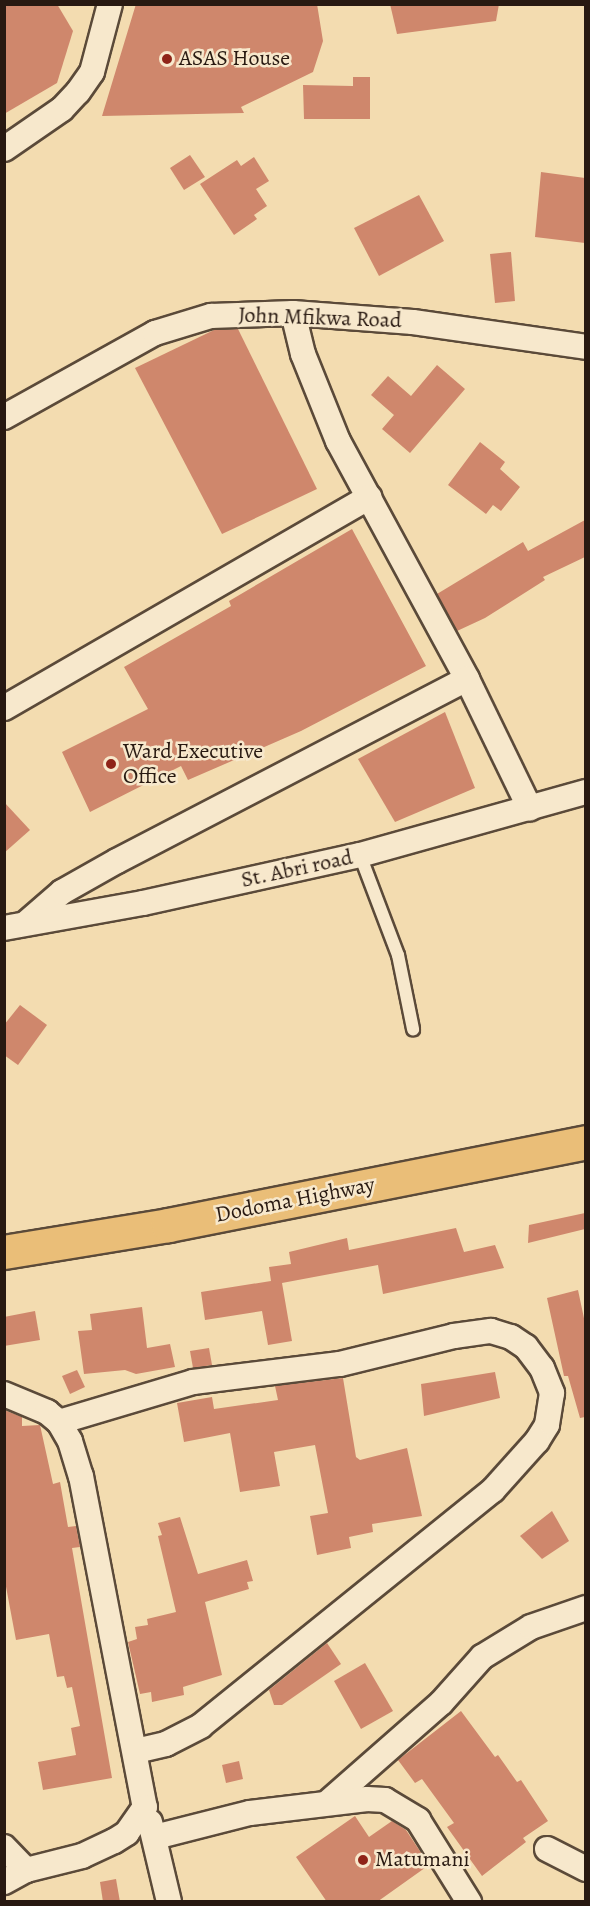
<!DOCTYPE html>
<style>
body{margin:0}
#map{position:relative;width:590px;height:1906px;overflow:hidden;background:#f3dcb0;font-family:Alegreya,serif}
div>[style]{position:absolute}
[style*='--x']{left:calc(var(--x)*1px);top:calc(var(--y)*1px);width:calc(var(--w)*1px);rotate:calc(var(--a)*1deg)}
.building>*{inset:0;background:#cf876c}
.roads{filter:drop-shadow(2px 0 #5b4a39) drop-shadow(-2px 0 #5b4a39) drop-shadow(0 2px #5b4a39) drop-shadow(0 -2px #5b4a39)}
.lane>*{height:12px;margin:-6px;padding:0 6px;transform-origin:6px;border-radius:6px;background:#f7e8cc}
.street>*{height:24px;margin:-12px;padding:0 12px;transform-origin:12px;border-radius:12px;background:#f7e8cc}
.highway>*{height:33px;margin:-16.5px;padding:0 16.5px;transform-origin:16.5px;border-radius:16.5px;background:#eabe78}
.dots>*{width:16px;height:16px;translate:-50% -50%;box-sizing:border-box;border:3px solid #f7e8cc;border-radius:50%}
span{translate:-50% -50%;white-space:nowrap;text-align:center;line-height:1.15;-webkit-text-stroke:5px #f7e8cc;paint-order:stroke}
.poi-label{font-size:22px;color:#281911}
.left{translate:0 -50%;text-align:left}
.street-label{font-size:22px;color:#281911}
.frame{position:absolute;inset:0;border:6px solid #281911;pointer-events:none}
</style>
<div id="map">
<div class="building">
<div style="clip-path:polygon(4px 4px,57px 4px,73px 31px,57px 83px,4px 114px)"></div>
<div style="clip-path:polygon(136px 4px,317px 4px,323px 41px,313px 72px,241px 107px,244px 113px,102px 116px)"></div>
<div style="clip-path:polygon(390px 4px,499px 4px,496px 21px,397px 34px)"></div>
<div style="clip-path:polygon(353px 77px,370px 77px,370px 119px,304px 119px,303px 85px,353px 86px)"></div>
<div style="clip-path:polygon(190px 155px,205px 177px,184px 190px,170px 168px)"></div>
<div style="clip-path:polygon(254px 157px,269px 181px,256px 189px,267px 206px,254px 215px,257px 219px,234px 235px,200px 184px,237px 160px,241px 166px)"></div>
<div style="clip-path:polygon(541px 172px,585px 178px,585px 243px,535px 237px)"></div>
<div style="clip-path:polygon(419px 195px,444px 241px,379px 276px,354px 228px)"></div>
<div style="clip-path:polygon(511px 252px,515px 301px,495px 303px,490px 254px)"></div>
<div style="clip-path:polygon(238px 329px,317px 489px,222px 534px,135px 368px,214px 330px)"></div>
<div style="clip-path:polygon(437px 365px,465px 389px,410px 453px,382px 429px,394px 415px,371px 395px,388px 376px,411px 396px)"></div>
<div style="clip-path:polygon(480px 442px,505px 462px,500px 469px,520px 487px,501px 511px,493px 505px,486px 514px,448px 485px)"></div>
<div style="clip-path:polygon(585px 520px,585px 557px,543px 577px,545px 580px,485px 618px,457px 631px,437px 594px,523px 542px,528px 551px)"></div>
<div style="clip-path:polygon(352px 529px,426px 666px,301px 731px,188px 780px,181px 766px,90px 812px,62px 752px,148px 709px,124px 667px,231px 606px,229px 601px)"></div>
<div style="clip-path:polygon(445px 712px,475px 788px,395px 822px,358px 759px)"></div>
<div style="clip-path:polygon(4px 802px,30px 830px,4px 853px)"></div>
<div style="clip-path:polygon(20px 1005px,47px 1025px,18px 1065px,4px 1055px,4px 1025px)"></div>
<div style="clip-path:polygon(585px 1213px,585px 1229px,528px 1243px,529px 1225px)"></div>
<div style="clip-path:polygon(456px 1228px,464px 1252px,495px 1245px,504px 1268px,383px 1294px,378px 1265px,282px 1283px,292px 1341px,268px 1345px,262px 1311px,205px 1320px,201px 1292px,271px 1281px,269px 1267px,291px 1264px,289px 1252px,347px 1238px,349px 1250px)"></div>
<div style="clip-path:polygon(578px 1290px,585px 1323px,585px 1417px,580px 1418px,568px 1376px,564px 1376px,547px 1298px)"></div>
<div style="clip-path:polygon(142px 1307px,147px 1348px,170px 1344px,175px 1367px,136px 1374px,125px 1370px,84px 1374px,78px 1331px,92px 1330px,90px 1314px)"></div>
<div style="clip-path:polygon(35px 1311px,40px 1340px,4px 1346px,4px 1317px)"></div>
<div style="clip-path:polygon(209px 1348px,212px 1365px,193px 1368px,190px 1351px)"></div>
<div style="clip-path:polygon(77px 1370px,85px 1387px,70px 1394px,62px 1376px)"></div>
<div style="clip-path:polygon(495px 1372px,500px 1398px,424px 1416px,421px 1384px)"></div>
<div style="clip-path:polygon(343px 1378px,356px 1457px,360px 1460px,407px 1448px,422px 1516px,372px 1524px,373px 1532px,349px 1537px,351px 1548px,317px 1555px,310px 1516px,328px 1513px,315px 1445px,274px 1452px,280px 1486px,240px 1492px,230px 1433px,184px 1442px,177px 1403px,212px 1397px,214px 1409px,278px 1400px,275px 1386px)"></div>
<div style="clip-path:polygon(4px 1410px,22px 1417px,22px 1426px,40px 1425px,53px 1484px,60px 1482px,68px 1527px,76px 1526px,80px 1547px,72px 1548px,112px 1778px,43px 1790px,38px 1762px,76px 1755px,71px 1728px,80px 1726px,72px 1687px,67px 1688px,64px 1676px,57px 1677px,49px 1634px,16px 1640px,4px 1576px)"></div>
<div style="clip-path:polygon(552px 1511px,569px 1541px,542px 1559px,520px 1536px)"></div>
<div style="clip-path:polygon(180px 1517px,198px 1574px,247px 1560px,253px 1581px,247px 1582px,249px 1589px,205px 1602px,222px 1675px,183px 1687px,184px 1695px,152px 1702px,151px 1692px,140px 1694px,128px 1642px,137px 1639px,135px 1627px,148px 1625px,147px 1619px,176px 1612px,158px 1536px,162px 1535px,158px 1523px)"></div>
<div style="clip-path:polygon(327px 1643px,341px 1664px,282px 1705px,274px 1705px,269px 1690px)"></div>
<div style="clip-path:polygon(365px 1663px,393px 1711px,361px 1729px,334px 1681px)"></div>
<div style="clip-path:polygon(461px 1711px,495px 1757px,498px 1755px,517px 1782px,521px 1780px,548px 1821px,523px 1838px,526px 1842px,482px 1876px,447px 1827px,454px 1823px,422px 1779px,415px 1783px,398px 1760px)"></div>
<div style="clip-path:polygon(239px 1761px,243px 1779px,226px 1783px,222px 1765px)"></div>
<div style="clip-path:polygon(355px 1816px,369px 1837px,392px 1821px,406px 1830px,429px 1865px,377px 1902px,327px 1902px,296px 1857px)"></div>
<div style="clip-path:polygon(116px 1879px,120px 1902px,103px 1902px,100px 1882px)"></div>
</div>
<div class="roads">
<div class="lane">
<div style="--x:360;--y:855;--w:107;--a:69.2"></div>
<div style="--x:398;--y:955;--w:76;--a:78.5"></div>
</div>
<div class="street">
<div style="--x:4;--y:149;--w:70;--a:-34.6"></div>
<div style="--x:62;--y:109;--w:23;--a:-47"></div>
<div style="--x:78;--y:92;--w:24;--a:-55"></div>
<div style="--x:92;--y:72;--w:70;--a:-75.2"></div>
<div style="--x:293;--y:313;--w:42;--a:76.3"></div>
<div style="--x:303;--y:354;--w:94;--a:68.1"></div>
<div style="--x:338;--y:441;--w:271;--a:61.5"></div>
<div style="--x:467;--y:679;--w:144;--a:64.1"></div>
<div style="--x:4;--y:417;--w:173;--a:-29.1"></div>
<div style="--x:155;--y:333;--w:59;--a:-16.9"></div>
<div style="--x:211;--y:316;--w:82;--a:-2.1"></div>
<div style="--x:293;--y:313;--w:120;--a:4.3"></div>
<div style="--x:413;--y:322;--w:175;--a:8.2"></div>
<div style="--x:4;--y:708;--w:422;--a:-30"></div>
<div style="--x:26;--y:923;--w:48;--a:-40.7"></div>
<div style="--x:62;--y:892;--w:63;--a:-29.4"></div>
<div style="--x:117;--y:861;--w:394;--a:-27.5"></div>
<div style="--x:4;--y:928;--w:141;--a:-10.2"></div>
<div style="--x:143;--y:903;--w:222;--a:-12.5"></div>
<div style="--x:360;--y:855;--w:235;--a:-15.6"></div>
<div style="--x:4;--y:1394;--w:47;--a:22.7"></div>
<div style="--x:47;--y:1412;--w:16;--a:40"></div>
<div style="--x:59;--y:1422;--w:22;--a:60"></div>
<div style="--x:70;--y:1441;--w:37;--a:73"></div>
<div style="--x:81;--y:1476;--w:337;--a:79.1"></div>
<div style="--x:145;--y:1807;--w:32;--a:125"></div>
<div style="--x:127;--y:1833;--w:15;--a:148"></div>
<div style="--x:114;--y:1841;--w:35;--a:155"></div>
<div style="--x:82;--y:1856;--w:58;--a:166"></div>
<div style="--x:26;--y:1870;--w:25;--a:151"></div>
<div style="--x:59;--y:1422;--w:140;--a:-16.6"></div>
<div style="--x:193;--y:1382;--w:148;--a:-7"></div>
<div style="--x:340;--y:1364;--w:117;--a:-13.8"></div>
<div style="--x:454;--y:1336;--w:37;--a:-8"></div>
<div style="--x:491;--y:1331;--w:21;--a:17"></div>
<div style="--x:511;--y:1337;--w:18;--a:34"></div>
<div style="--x:526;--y:1347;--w:26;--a:53"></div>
<div style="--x:542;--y:1368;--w:27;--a:68"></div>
<div style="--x:552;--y:1393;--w:32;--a:99"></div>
<div style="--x:547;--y:1425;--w:19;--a:122"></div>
<div style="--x:537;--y:1441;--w:66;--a:131.9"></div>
<div style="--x:493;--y:1490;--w:375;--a:141.1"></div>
<div style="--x:201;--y:1726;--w:39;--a:153"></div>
<div style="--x:166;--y:1744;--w:31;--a:167"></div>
<div style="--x:327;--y:1803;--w:152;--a:-41.3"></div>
<div style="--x:441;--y:1703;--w:62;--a:-48.3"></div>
<div style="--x:482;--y:1657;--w:57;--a:-31.5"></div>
<div style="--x:531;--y:1627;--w:58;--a:-19.1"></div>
<div style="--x:150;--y:1822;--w:82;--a:76.6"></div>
<div style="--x:155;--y:1837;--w:98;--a:-14.2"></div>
<div style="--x:250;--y:1813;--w:118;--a:-6.8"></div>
<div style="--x:367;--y:1799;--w:18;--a:3"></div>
<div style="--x:385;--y:1800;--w:39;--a:31"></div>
<div style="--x:418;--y:1820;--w:97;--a:58.1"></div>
<div style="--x:4;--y:1847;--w:32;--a:46"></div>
<div style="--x:547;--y:1849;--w:44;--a:27.1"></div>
</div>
<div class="highway">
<div style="--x:4;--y:1252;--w:166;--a:-9.3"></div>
<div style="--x:168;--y:1225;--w:426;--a:-11.2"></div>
</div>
</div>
<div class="dots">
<div style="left:167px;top:59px;background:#8f2418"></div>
<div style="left:111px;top:764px;background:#8f2418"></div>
<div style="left:363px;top:1860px;background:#8f2418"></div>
</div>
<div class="poi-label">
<span class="left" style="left:179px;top:59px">ASAS House</span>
<span class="left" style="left:123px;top:764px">Ward Executive<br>Office</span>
<span class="left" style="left:375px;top:1860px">Matumani</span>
</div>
<div class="street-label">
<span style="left:320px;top:318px;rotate:2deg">John Mfikwa Road</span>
<span style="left:297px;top:869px;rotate:-12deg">St. Abri road</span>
<span style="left:295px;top:1200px;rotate:-11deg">Dodoma Highway</span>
</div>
<div class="frame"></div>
</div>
